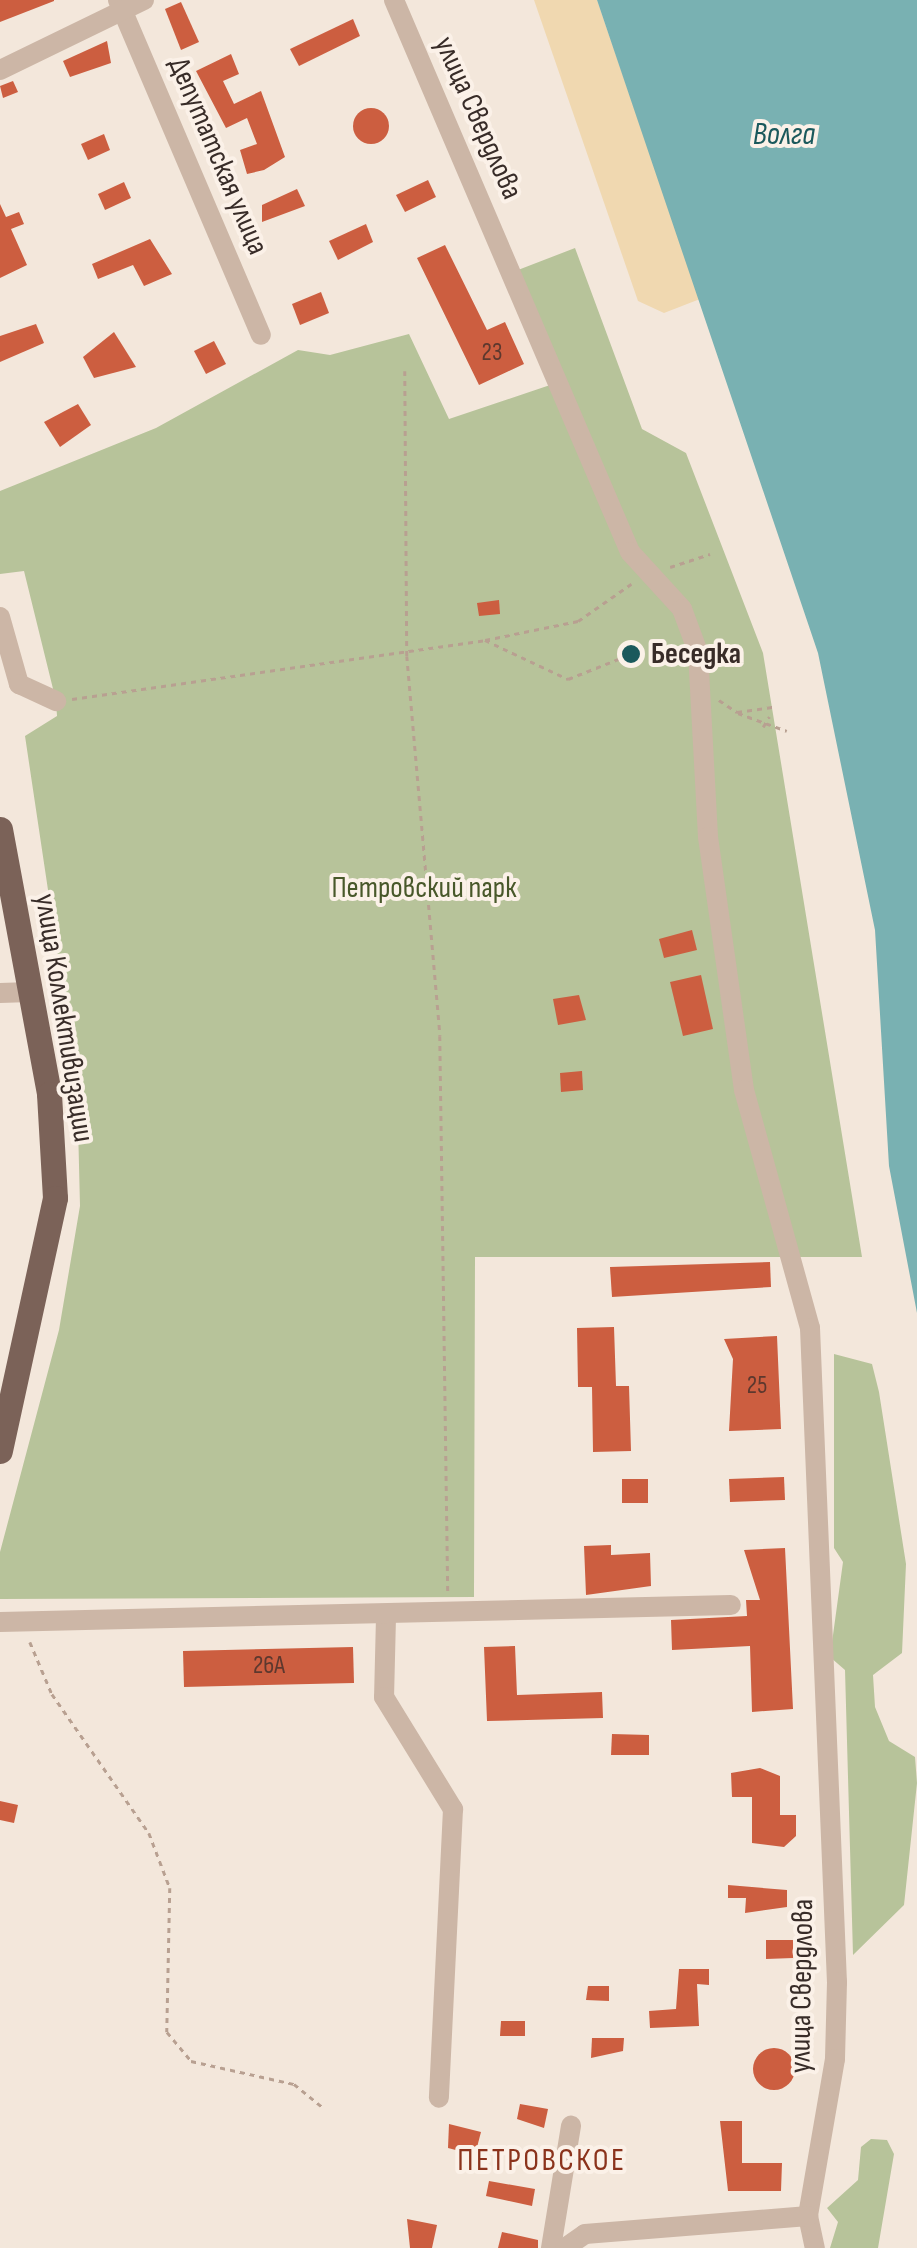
<!DOCTYPE html>
<meta charset="utf-8">
<style>
body{margin:0}
#map{position:relative;width:917px;height:2248px;overflow:hidden;background:#f3e7db;font-family:"Sofia Sans Condensed",sans-serif}
div>[style]{position:absolute}
[style*='--x']{left:calc(var(--x)*1px);top:calc(var(--y)*1px);width:calc(var(--w)*1px);rotate:calc(var(--a)*1deg)}
.green>*{inset:0;background:#b7c39a}
.sand>*{inset:0;background:#f0d8b0}
.water>*{inset:0;background:#79b1b2}
.building>*{inset:0;background:#cc5e40}
.round{border-radius:50%}
.path>*{height:2.5px;margin-top:-1.25px;transform-origin:0;background:repeating-linear-gradient(90deg,#b8a091 0 5px,transparent 0 10px)}
.minor>*{height:20px;margin:-10px;padding:0 10px;transform-origin:10px;border-radius:10px;background:#ccb6a6}
.major>*{height:25px;margin:-12.5px;padding:0 12.5px;transform-origin:12.5px;border-radius:12.5px;background:#7b6258}
.dots>*{width:28px;height:28px;translate:-50% -50%;box-sizing:border-box;border:5px solid #fbf1e8;border-radius:50%}
span{translate:-50% -50%;white-space:nowrap;text-align:center;line-height:1.15;-webkit-text-stroke:8px #fbf1e8;paint-order:stroke}
.number-label{font-size:25px;color:#5d382e}
.number-label span{-webkit-text-stroke-width:0}
.street-label{font-size:30px;color:#382c28}
.poi-label{font-size:30px;color:#382c28;font-weight:700}
.left{translate:0 -50%;text-align:left}
.park-label{font-size:30px;color:#48582a}
.water-label{font-size:32px;color:#1b595c;font-style:italic}
.neighbourhood-label{font-size:32px;color:#8b331c;letter-spacing:2.5px}
</style>
<div id="map">
<div class="green">
<div style="clip-path:polygon(575px 248px,642px 429px,686px 453px,763px 653px,862px 1257px,475px 1257px,474px 1597px,0 1599px,0 1552px,59px 1330px,80px 1206px,77px 1084px,25px 736px,57px 716px,56px 701px,24px 571px,0 574px,0 491px,156px 428px,298px 350px,330px 355px,409px 334px,449px 419px,559px 382px,518px 270px)"></div>
<div style="clip-path:polygon(834px 1354px,872px 1364px,879px 1392px,906px 1564px,902px 1653px,873px 1675px,875px 1707px,889px 1741px,915px 1757px,917px 1783px,904px 1905px,853px 1955px,845px 1670px,830px 1657px,843px 1562px,834px 1548px)"></div>
<div style="clip-path:polygon(871px 2139px,887px 2140px,894px 2154px,878px 2248px,830px 2248px,838px 2222px,827px 2208px,858px 2180px,861px 2147px)"></div>
</div>
<div class="sand">
<div style="clip-path:polygon(534px 0,597px 0,700px 299px,664px 313px,638px 301px)"></div>
</div>
<div class="water">
<div style="clip-path:polygon(597px 0,917px 0,917px 1313px,889px 1166px,875px 930px,818px 653px)"></div>
</div>
<div class="building">
<div style="clip-path:polygon(0 0,54px 0,54px 1px,0 22px)"></div>
<div style="clip-path:polygon(181px 2px,199px 42px,181px 50px,165px 9px)"></div>
<div style="clip-path:polygon(353px 19px,360px 36px,299px 66px,290px 49px)"></div>
<div style="clip-path:polygon(107px 41px,111px 63px,70px 77px,63px 61px)"></div>
<div style="clip-path:polygon(231px 54px,239px 74px,223px 81px,234px 104px,261px 91px,285px 157px,264px 170px,247px 174px,240px 150px,257px 144px,247px 118px,226px 128px,196px 71px)"></div>
<div style="clip-path:polygon(13px 81px,18px 92px,3px 98px,0 86px)"></div>
<div class="round" style="left:353px;top:108px;width:36px;height:36px"></div>
<div style="clip-path:polygon(104px 134px,110px 150px,88px 160px,81px 144px)"></div>
<div style="clip-path:polygon(428px 180px,436px 197px,405px 212px,396px 195px)"></div>
<div style="clip-path:polygon(124px 182px,131px 198px,105px 210px,98px 194px)"></div>
<div style="clip-path:polygon(297px 189px,305px 206px,262px 222px,262px 205px)"></div>
<div style="clip-path:polygon(0 204px,6px 217px,19px 212px,24px 224px,11px 229px,27px 265px,0 278px)"></div>
<div style="clip-path:polygon(366px 224px,373px 242px,338px 260px,329px 241px)"></div>
<div style="clip-path:polygon(150px 239px,172px 274px,144px 286px,133px 265px,98px 279px,92px 264px)"></div>
<div style="clip-path:polygon(445px 245px,487px 330px,505px 322px,524px 364px,479px 385px,417px 258px)"></div>
<div style="clip-path:polygon(321px 292px,329px 313px,300px 325px,292px 304px)"></div>
<div style="clip-path:polygon(36px 324px,44px 343px,0 362px,0 336px)"></div>
<div style="clip-path:polygon(114px 332px,136px 367px,94px 378px,83px 357px)"></div>
<div style="clip-path:polygon(214px 341px,226px 364px,206px 374px,194px 351px)"></div>
<div style="clip-path:polygon(78px 404px,91px 425px,60px 447px,44px 422px)"></div>
<div style="clip-path:polygon(499px 600px,500px 614px,479px 616px,477px 603px)"></div>
<div style="clip-path:polygon(692px 930px,697px 950px,664px 958px,659px 939px)"></div>
<div style="clip-path:polygon(701px 975px,713px 1029px,683px 1036px,670px 982px)"></div>
<div style="clip-path:polygon(579px 995px,586px 1020px,558px 1025px,553px 999px)"></div>
<div style="clip-path:polygon(582px 1071px,583px 1090px,561px 1092px,560px 1073px)"></div>
<div style="clip-path:polygon(770px 1262px,771px 1287px,612px 1297px,610px 1267px)"></div>
<div style="clip-path:polygon(614px 1327px,616px 1386px,629px 1386px,631px 1451px,593px 1452px,592px 1387px,578px 1387px,577px 1328px)"></div>
<div style="clip-path:polygon(777px 1336px,781px 1429px,729px 1431px,733px 1359px,724px 1339px)"></div>
<div style="clip-path:polygon(784px 1477px,785px 1500px,730px 1502px,729px 1479px)"></div>
<div style="clip-path:polygon(622px 1479px,648px 1479px,648px 1503px,622px 1503px)"></div>
<div style="clip-path:polygon(611px 1545px,611px 1555px,650px 1553px,651px 1586px,586px 1595px,584px 1546px)"></div>
<div style="clip-path:polygon(785px 1548px,793px 1709px,752px 1712px,750px 1646px,672px 1650px,671px 1620px,747px 1616px,746px 1600px,760px 1600px,744px 1550px)"></div>
<div style="clip-path:polygon(515px 1646px,517px 1695px,602px 1692px,603px 1718px,487px 1721px,484px 1647px)"></div>
<div style="clip-path:polygon(353px 1647px,354px 1683px,184px 1687px,183px 1651px)"></div>
<div style="clip-path:polygon(612px 1734px,649px 1735px,649px 1755px,611px 1755px)"></div>
<div style="clip-path:polygon(760px 1768px,780px 1776px,780px 1815px,796px 1815px,796px 1836px,784px 1847px,752px 1843px,752px 1797px,732px 1797px,731px 1773px)"></div>
<div style="clip-path:polygon(0 1801px,18px 1805px,14px 1823px,0 1820px)"></div>
<div style="clip-path:polygon(728px 1885px,787px 1890px,787px 1907px,745px 1913px,746px 1898px,728px 1898px)"></div>
<div style="clip-path:polygon(766px 1940px,793px 1940px,793px 1958px,766px 1959px)"></div>
<div style="clip-path:polygon(679px 1969px,709px 1969px,709px 1985px,697px 1984px,699px 2026px,650px 2028px,649px 2011px,676px 2009px)"></div>
<div style="clip-path:polygon(588px 1986px,609px 1986px,609px 2001px,586px 2000px)"></div>
<div style="clip-path:polygon(501px 2021px,525px 2021px,525px 2036px,500px 2036px)"></div>
<div style="clip-path:polygon(592px 2038px,624px 2038px,623px 2051px,591px 2058px)"></div>
<div class="round" style="left:753px;top:2048px;width:42px;height:42px"></div>
<div style="clip-path:polygon(520px 2104px,548px 2109px,544px 2128px,517px 2119px)"></div>
<div style="clip-path:polygon(720px 2121px,742px 2121px,742px 2163px,782px 2163px,781px 2191px,728px 2191px)"></div>
<div style="clip-path:polygon(449px 2124px,481px 2132px,475px 2155px,448px 2148px)"></div>
<div style="clip-path:polygon(489px 2181px,535px 2189px,532px 2206px,486px 2196px)"></div>
<div style="clip-path:polygon(407px 2219px,437px 2225px,432px 2248px,410px 2248px)"></div>
<div style="clip-path:polygon(502px 2232px,538px 2240px,538px 2248px,498px 2248px)"></div>
</div>
<div class="path">
<div style="--x:405;--y:371;--w:285;--a:89.6"></div>
<div style="--x:407;--y:656;--w:381;--a:85"></div>
<div style="--x:440;--y:1036;--w:558;--a:89.18"></div>
<div style="--x:670;--y:567;--w:42;--a:-18"></div>
<div style="--x:485;--y:640;--w:92;--a:25.2"></div>
<div style="--x:568;--y:679;--w:68;--a:-21.6"></div>
<div style="--x:72;--y:699;--w:417;--a:-8.1"></div>
<div style="--x:485;--y:640;--w:95;--a:-11.5"></div>
<div style="--x:578;--y:621;--w:65;--a:-34.9"></div>
<div style="--x:719;--y:700;--w:22;--a:34"></div>
<div style="--x:737;--y:712;--w:37;--a:-8"></div>
<div style="--x:738;--y:713;--w:52;--a:20.2"></div>
<div style="--x:763;--y:727;--w:12;--a:-59"></div>
<div style="--x:30;--y:1642;--w:56;--a:67.1"></div>
<div style="--x:52;--y:1694;--w:169;--a:55.1"></div>
<div style="--x:149;--y:1833;--w:59;--a:69.1"></div>
<div style="--x:170;--y:1888;--w:144;--a:91.2"></div>
<div style="--x:167;--y:2032;--w:38;--a:50"></div>
<div style="--x:191;--y:2061;--w:106;--a:12.6"></div>
<div style="--x:294;--y:2084;--w:38;--a:39"></div>
</div>
<div class="minor">
<div style="--x:118;--y:0;--w:364;--a:66.9"></div>
<div style="--x:394;--y:0;--w:600;--a:66.85"></div>
<div style="--x:630;--y:552;--w:77;--a:47.6"></div>
<div style="--x:682;--y:609;--w:46;--a:69.6"></div>
<div style="--x:698;--y:652;--w:185;--a:86.9"></div>
<div style="--x:708;--y:837;--w:256;--a:81.9"></div>
<div style="--x:744;--y:1090;--w:247;--a:74.5"></div>
<div style="--x:810;--y:1328;--w:655;--a:87.64"></div>
<div style="--x:837;--y:1982;--w:77;--a:91.5"></div>
<div style="--x:835;--y:2059;--w:159;--a:99.8"></div>
<div style="--x:808;--y:2216;--w:33;--a:78"></div>
<div style="--x:0;--y:70;--w:160;--a:-25.9"></div>
<div style="--x:0;--y:617;--w:70;--a:74.2"></div>
<div style="--x:19;--y:684;--w:41;--a:24.7"></div>
<div style="--x:0;--y:993;--w:30;--a:-2"></div>
<div style="--x:386;--y:1617;--w:80;--a:91.4"></div>
<div style="--x:384;--y:1697;--w:132;--a:58.4"></div>
<div style="--x:453;--y:1809;--w:289;--a:92.8"></div>
<div style="--x:0;--y:1622;--w:731;--a:-1.33"></div>
<div style="--x:551;--y:2248;--w:124;--a:-80.7"></div>
<div style="--x:565;--y:2248;--w:24;--a:-35"></div>
<div style="--x:585;--y:2234;--w:224;--a:-4.6"></div>
</div>
<div class="major">
<div style="--x:0;--y:829;--w:269;--a:79.5"></div>
<div style="--x:49;--y:1094;--w:104;--a:86.7"></div>
<div style="--x:55;--y:1198;--w:259;--a:102.3"></div>
</div>
<div class="dots">
<div style="left:631px;top:654px;background:#1b595c"></div>
</div>
<div class="number-label">
<span style="left:492px;top:353px">23</span>
<span style="left:757px;top:1386px">25</span>
<span style="left:269px;top:1666px">26А</span>
</div>
<div class="street-label">
<span style="left:478px;top:118px;rotate:66deg">улица Свердлова</span>
<span style="left:218px;top:156px;rotate:67deg">Депутатская улица</span>
<span style="left:64px;top:1018px;rotate:81deg">улица Коллективизации</span>
<span style="left:802px;top:1986px;rotate:-89deg">улица Свердлова</span>
</div>
<div class="poi-label">
<span class="left" style="left:651px;top:654px">Беседка</span>
</div>
<div class="park-label">
<span style="left:424px;top:888px">Петровский парк</span>
</div>
<div class="water-label">
<span style="left:784px;top:135px">Волга</span>
</div>
<div class="neighbourhood-label">
<span style="left:542px;top:2161px">ПЕТРОВСКОЕ</span>
</div>
</div>
